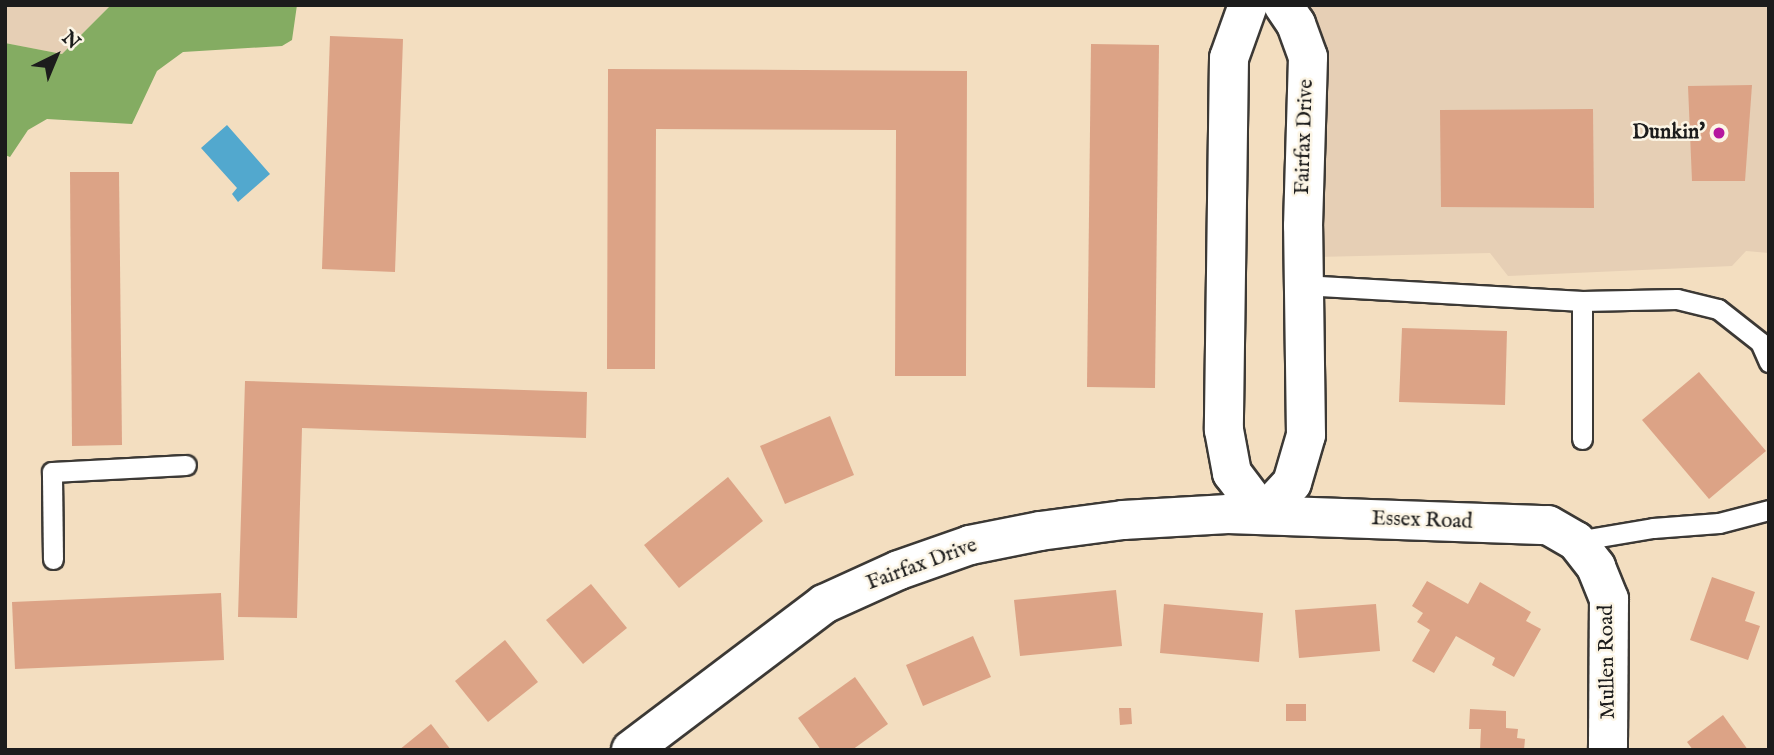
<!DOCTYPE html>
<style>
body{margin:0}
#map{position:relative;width:1774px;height:755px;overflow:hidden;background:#f3dec0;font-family:"IM FELL English",serif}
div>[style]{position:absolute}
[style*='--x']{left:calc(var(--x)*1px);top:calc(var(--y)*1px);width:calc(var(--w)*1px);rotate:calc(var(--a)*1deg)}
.built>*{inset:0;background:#e6cfb5}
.forest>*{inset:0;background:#84ac62}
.water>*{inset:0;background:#52a8ce}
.building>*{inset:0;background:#dca386}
.roads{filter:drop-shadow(2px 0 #3c3935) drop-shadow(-2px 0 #3c3935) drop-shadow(0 2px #3c3935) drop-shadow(0 -2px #3c3935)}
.lane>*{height:19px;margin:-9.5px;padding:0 9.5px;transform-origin:9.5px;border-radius:9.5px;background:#fff}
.street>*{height:38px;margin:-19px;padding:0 19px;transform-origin:19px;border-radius:19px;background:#fff}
.dots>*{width:19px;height:19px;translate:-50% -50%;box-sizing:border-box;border:4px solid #fcf5e5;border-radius:50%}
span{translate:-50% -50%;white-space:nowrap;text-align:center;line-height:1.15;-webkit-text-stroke:5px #fcf5e5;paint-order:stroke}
.poi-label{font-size:21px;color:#1c1c1c;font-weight:700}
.right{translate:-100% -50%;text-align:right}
.street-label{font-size:21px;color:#1c1c1c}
.frame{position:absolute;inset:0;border:7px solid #1c1c1c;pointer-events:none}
.north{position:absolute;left:21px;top:21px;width:70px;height:70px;-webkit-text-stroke:5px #fcf5e5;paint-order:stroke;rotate:43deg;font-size:19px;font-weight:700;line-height:28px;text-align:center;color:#1c1c1c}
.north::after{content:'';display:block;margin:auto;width:24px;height:32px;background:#1c1c1c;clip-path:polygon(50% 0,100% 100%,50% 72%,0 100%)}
</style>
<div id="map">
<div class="built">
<div style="clip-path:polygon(5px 5px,111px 5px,62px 54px,5px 43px)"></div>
<div style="clip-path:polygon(1287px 5px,1769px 5px,1769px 253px,1746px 251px,1732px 266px,1508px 276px,1490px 253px,1316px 257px)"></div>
</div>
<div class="forest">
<div style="clip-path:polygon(111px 5px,297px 5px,292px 40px,282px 46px,183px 52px,157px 71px,132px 124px,47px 119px,28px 130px,10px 157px,5px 155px,5px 43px,62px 54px)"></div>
</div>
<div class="water">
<div style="clip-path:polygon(227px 125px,270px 174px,238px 202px,232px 194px,237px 188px,201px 148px)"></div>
</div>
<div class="building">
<div style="clip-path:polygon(330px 36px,403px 39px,395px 272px,322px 269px)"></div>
<div style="clip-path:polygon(1091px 44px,1159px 45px,1155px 388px,1087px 387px)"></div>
<div style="clip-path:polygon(608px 69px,967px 71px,966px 376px,895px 376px,896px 130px,656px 129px,655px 369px,607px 369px)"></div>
<div style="clip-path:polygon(1752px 85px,1745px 181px,1692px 181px,1688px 86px)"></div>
<div style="clip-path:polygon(1593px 109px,1594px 208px,1441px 207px,1440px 110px)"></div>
<div style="clip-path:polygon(70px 172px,119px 172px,122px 445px,72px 446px)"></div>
<div style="clip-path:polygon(1402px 328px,1507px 331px,1505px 405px,1399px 402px)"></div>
<div style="clip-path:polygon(1699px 372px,1766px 451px,1709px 499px,1642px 420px)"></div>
<div style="clip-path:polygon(245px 381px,587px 392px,586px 438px,302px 428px,297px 618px,238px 617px)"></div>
<div style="clip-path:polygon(830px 416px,854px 475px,785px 504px,760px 446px)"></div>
<div style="clip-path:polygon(728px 477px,763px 521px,679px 588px,644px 545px)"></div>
<div style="clip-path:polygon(1712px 577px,1755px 592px,1745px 621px,1760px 626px,1748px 660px,1690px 640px)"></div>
<div style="clip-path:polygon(1427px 581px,1468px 604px,1480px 582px,1531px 612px,1526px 621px,1541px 629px,1514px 677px,1492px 665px,1495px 658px,1456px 636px,1434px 673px,1412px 661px,1430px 630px,1417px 622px,1423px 613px,1412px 606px)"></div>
<div style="clip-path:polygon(591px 584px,627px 628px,583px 664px,546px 620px)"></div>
<div style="clip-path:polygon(1116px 590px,1122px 646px,1020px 656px,1014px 600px)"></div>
<div style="clip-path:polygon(221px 593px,224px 660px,15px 669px,12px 602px)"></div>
<div style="clip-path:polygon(1164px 604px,1263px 613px,1259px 662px,1160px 653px)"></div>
<div style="clip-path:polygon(1376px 604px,1380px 651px,1299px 658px,1295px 610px)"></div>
<div style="clip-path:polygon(973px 636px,991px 677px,923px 706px,906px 665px)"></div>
<div style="clip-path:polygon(505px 640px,538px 682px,488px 722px,455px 681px)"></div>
<div style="clip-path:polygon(855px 677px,888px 724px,852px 750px,821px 750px,798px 718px)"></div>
<div style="clip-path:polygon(1286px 704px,1306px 704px,1306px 721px,1286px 721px)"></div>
<div style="clip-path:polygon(1119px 708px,1131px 708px,1132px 724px,1120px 725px)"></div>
<div style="clip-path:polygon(1470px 709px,1506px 711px,1506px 728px,1518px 729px,1517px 738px,1525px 739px,1524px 750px,1480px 750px,1481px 729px,1469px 729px)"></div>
<div style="clip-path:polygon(1723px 715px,1748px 750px,1693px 750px,1687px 742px)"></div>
<div style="clip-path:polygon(431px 724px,451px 750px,399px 750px)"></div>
</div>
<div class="roads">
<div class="lane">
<div style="--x:1303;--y:285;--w:279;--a:3.3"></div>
<div style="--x:1582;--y:301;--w:138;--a:90"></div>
<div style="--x:1582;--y:301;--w:95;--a:-1.2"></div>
<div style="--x:1677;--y:299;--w:42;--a:13.7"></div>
<div style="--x:1718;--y:309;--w:53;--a:38.2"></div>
<div style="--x:1760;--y:342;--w:22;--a:66"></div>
<div style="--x:1576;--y:541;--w:78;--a:-9.6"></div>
<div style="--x:1653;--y:528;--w:66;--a:-4.3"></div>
<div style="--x:1719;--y:523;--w:52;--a:-14.6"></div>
<div style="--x:53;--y:559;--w:87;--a:-90.7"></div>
<div style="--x:52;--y:472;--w:134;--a:-3"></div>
</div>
<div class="street">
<div style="--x:1248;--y:5;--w:56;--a:109.7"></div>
<div style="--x:1229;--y:58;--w:372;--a:90.8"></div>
<div style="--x:1224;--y:430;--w:44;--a:79.5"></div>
<div style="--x:1232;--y:473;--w:51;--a:52.9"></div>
<div style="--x:1263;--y:514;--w:42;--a:-46.9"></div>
<div style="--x:1292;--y:483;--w:50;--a:-73.7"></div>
<div style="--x:1306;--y:435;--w:209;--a:-90.8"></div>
<div style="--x:1303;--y:226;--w:169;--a:-88.3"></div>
<div style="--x:1308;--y:57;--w:35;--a:-110"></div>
<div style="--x:1296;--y:24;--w:23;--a:-124"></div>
<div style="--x:631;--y:750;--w:242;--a:-37.1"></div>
<div style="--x:824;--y:604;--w:82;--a:-24.4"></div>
<div style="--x:899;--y:570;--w:75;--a:-19.4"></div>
<div style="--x:970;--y:545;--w:71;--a:-11.3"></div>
<div style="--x:1040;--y:531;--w:84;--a:-7.5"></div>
<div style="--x:1123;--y:520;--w:105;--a:-3.3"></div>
<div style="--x:1228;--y:514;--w:320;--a:2"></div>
<div style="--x:1548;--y:525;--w:32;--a:30"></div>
<div style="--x:1576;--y:541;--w:33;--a:52"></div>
<div style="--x:1596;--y:567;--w:35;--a:68"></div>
<div style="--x:1609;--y:599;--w:151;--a:90.4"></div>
</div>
</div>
<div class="dots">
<div style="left:1719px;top:133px;background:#b5179e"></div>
</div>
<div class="poi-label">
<span class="right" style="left:1705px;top:133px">Dunkin'</span>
</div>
<div class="street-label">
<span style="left:1305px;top:137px;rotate:-88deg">Fairfax Drive</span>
<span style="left:1422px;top:521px;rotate:2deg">Essex Road</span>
<span style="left:922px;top:565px;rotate:-20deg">Fairfax Drive</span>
<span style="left:1608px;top:662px;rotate:-91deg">Mullen Road</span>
</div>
<div class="frame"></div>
<div class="north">N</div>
</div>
